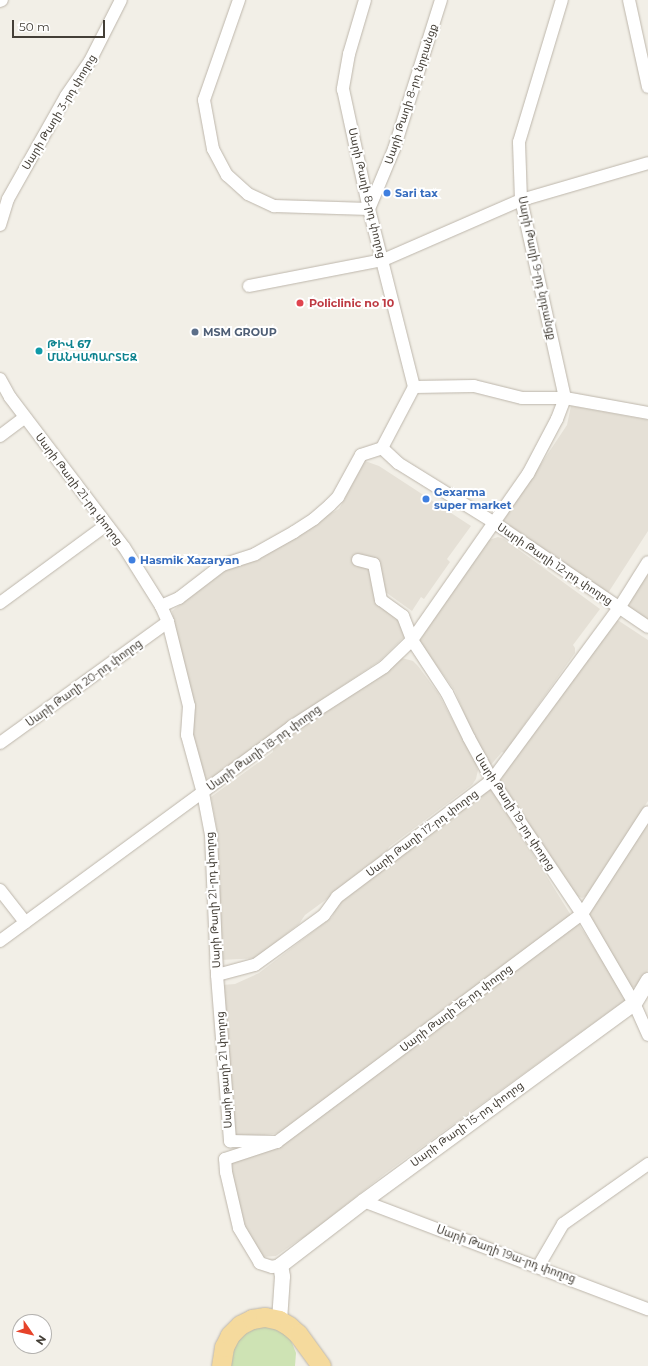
<!DOCTYPE html>
<html>
<head>
<meta charset="utf-8">
<style>
	body { margin:0 }
	#map { position:relative; width:648px; height:1366px; overflow:hidden; background:#f2efe7; font-family:Montserrat,"Noto Sans Armenian",sans-serif }
	div>[style] { position:absolute }
	[style*='--x'] { left:calc(var(--x)*1px); top:calc(var(--y)*1px); width:calc(var(--w)*1px); rotate:calc(var(--a)*1deg) }
	.residential>* { inset:0; background:#e5e0d6 }
	.green>* { inset:0; background:#cee3b4 }
	.roads { filter:drop-shadow(0 0 1px #bdb6ab) drop-shadow(0 0 1px #bdb6ab) }
	.minor>* { height:12px; margin:-6px; padding:0 6px; transform-origin:6px; border-radius:6px; background:#fff }
	.tertiary>* { height:15px; margin:-7.5px; padding:0 7.5px; transform-origin:7.5px; border-radius:7.5px; background:#fff }
	.primary>* { height:19px; margin:-9.5px; padding:0 9.5px; transform-origin:9.5px; border-radius:9.5px; background:#f5da9d }
	.dots>* { width:11px; height:11px; translate:-50% -50%; box-sizing:border-box; border:2px solid #fff; border-radius:50% }
	span { translate:-50% -50%; white-space:nowrap; text-align:center; line-height:1.15; -webkit-text-stroke:4px #fff; paint-order:stroke }
	.street-label { font-size:11px; color:#443f37 }
	.shop-label { font-size:11px; color:#366cbe; font-weight:700 }
	.left { translate:0 -50%; text-align:left }
	.health-label { font-size:11px; color:#be3a42; font-weight:700 }
	.service-label { font-size:11px; color:#4e5e75; font-weight:700 }
	.culture-label { font-size:11px; color:#0d838f; font-weight:700 }
	.north { position:absolute; left:12px; top:1314px; width:40px; height:40px; box-sizing:border-box; background:#fff; border:1px solid #b4b2af; border-radius:50%; rotate:124deg; font-size:11px; font-weight:700; line-height:16px; text-align:center; color:#443f37 }
	.north::after { content:''; display:block; margin:auto; width:14px; height:18px; background:#e6432a; clip-path:polygon(50% 0,100% 100%,50% 72%,0 100%) }
	.scale { position:absolute; left:12px; top:20px; width:93px; height:18px; box-sizing:border-box; border:2px solid #443f37; border-top:0; padding-left:5px; font-size:12px; line-height:14px; white-space:nowrap; color:#443f37; -webkit-text-stroke:3px #fff; paint-order:stroke }
</style>
</head>
<body>
<div id="map">
	<div class="residential">
		<i style="clip-path:polygon(571px 406px,648px 420px,648px 531px,608px 593px,503px 521px,567px 425px)"></i>
		<i style="clip-path:polygon(365px 461px,379px 466px,471px 526px,447px 559px,450px 562px,424px 599px,421px 597px,412px 611px,384px 591px,372px 566px,379px 601px,401px 618px,406px 635px,381px 660px,308px 709px,205px 784px,193px 735px,172px 611px,234px 564px,258px 560px,322px 518px,339px 509px)"></i>
		<i style="clip-path:polygon(498px 537px,504px 539px,600px 609px,573px 645px,575px 648px,575px 653px,517px 735px,517px 738px,505px 753px,502px 752px,489px 767px,479px 751px,455px 691px,419px 641px,486px 541px)"></i>
		<i style="clip-path:polygon(648px 570px,648px 621px,626px 606px)"></i>
		<i style="clip-path:polygon(616px 619px,648px 640px,648px 801px,586px 896px,582px 898px,577px 896px,496px 780px)"></i>
		<i style="clip-path:polygon(402px 658px,413px 661px,418px 666px,438px 693px,475px 762px,478px 770px,476px 779px,472px 785px,389px 847px,383px 858px,305px 915px,299px 924px,261px 954px,260px 958px,219px 960px,214px 852px,218px 835px,211px 797px,273px 752px,273px 749px,370px 678px)"></i>
		<i style="clip-path:polygon(488px 789px,495px 793px,572px 917px,281px 1133px,231px 1139px,222px 985px,235px 984px,259px 973px,332px 917px,338px 903px)"></i>
		<i style="clip-path:polygon(648px 817px,648px 970px,638px 986px,630px 988px,584px 914px)"></i>
		<i style="clip-path:polygon(578px 923px,627px 999px,386px 1173px,333px 1215px,316px 1231px,299px 1240px,276px 1256px,262px 1257px,242px 1227px,228px 1162px,274px 1149px)"></i>
	</div>
	<div class="green">
		<i style="clip-path:polygon(263px 1325px,278px 1328px,290px 1338px,296px 1353px,295px 1366px,231px 1366px,230px 1355px,241px 1334px)"></i>
	</div>
	<div class="roads">
		<div class="minor">
			<i style="--x:239;--y:0;--w:106;--a:109.3"></i>
			<i style="--x:204;--y:100;--w:50;--a:79.6"></i>
			<i style="--x:213;--y:149;--w:30;--a:62"></i>
			<i style="--x:227;--y:175;--w:28;--a:42"></i>
			<i style="--x:248;--y:194;--w:29;--a:25"></i>
			<i style="--x:274;--y:206;--w:95;--a:1.8"></i>
			<i style="--x:369;--y:209;--w:65;--a:-67.4"></i>
			<i style="--x:394;--y:149;--w:156;--a:-72.5"></i>
			<i style="--x:365;--y:0;--w:56;--a:106.5"></i>
			<i style="--x:349;--y:54;--w:36;--a:100"></i>
			<i style="--x:343;--y:89;--w:123;--a:77.8"></i>
			<i style="--x:369;--y:209;--w:184;--a:75.8"></i>
			<i style="--x:629;--y:0;--w:89;--a:77.7"></i>
			<i style="--x:0;--y:1;--w:2;--a:-27"></i>
			<i style="--x:0;--y:225;--w:27;--a:-73"></i>
			<i style="--x:8;--y:199;--w:118;--a:-60.6"></i>
			<i style="--x:66;--y:96;--w:42;--a:-55.6"></i>
			<i style="--x:90;--y:61;--w:68;--a:-63.1"></i>
			<i style="--x:249;--y:286;--w:136;--a:-11"></i>
			<i style="--x:383;--y:260;--w:150;--a:-23.5"></i>
			<i style="--x:521;--y:200;--w:132;--a:-16.2"></i>
			<i style="--x:0;--y:379;--w:21;--a:61"></i>
			<i style="--x:10;--y:397;--w:188;--a:52.8"></i>
			<i style="--x:124;--y:547;--w:70;--a:57.9"></i>
			<i style="--x:161;--y:606;--w:17;--a:66"></i>
			<i style="--x:168;--y:622;--w:87;--a:76"></i>
			<i style="--x:189;--y:706;--w:29;--a:94"></i>
			<i style="--x:187;--y:735;--w:60;--a:74.6"></i>
			<i style="--x:203;--y:793;--w:43;--a:79.2"></i>
			<i style="--x:211;--y:835;--w:140;--a:87.5"></i>
			<i style="--x:217;--y:975;--w:167;--a:85.5"></i>
			<i style="--x:230;--y:1141;--w:47;--a:1.2"></i>
			<i style="--x:414;--y:387;--w:60;--a:-1"></i>
			<i style="--x:474;--y:386;--w:49;--a:14"></i>
			<i style="--x:522;--y:398;--w:43;--a:0"></i>
			<i style="--x:565;--y:398;--w:84;--a:10.2"></i>
			<i style="--x:0;--y:436;--w:31;--a:-37"></i>
			<i style="--x:382;--y:448;--w:22;--a:43"></i>
			<i style="--x:398;--y:463;--w:112;--a:31.8"></i>
			<i style="--x:493;--y:522;--w:187;--a:34.1"></i>
			<i style="--x:358;--y:560;--w:16;--a:14"></i>
			<i style="--x:374;--y:564;--w:37;--a:79"></i>
			<i style="--x:381;--y:600;--w:27;--a:36"></i>
			<i style="--x:403;--y:616;--w:26;--a:69"></i>
			<i style="--x:412;--y:640;--w:64;--a:56.6"></i>
			<i style="--x:447;--y:693;--w:50;--a:63.9"></i>
			<i style="--x:469;--y:738;--w:48;--a:61.3"></i>
			<i style="--x:492;--y:780;--w:161;--a:56.1"></i>
			<i style="--x:582;--y:914;--w:103;--a:59.7"></i>
			<i style="--x:634;--y:1003;--w:35;--a:66"></i>
			<i style="--x:0;--y:603;--w:132;--a:-36.3"></i>
			<i style="--x:161;--y:606;--w:20;--a:-24"></i>
			<i style="--x:179;--y:598;--w:54;--a:-37.5"></i>
			<i style="--x:222;--y:565;--w:35;--a:-18"></i>
			<i style="--x:255;--y:554;--w:45;--a:-29.4"></i>
			<i style="--x:294;--y:532;--w:24;--a:-33"></i>
			<i style="--x:314;--y:519;--w:21;--a:-41"></i>
			<i style="--x:330;--y:505;--w:11;--a:-45"></i>
			<i style="--x:338;--y:497;--w:48;--a:-61.3"></i>
			<i style="--x:361;--y:455;--w:22;--a:-18"></i>
			<i style="--x:382;--y:448;--w:69;--a:-62.3"></i>
			<i style="--x:0;--y:743;--w:207;--a:-35.8"></i>
			<i style="--x:0;--y:890;--w:41;--a:52"></i>
			<i style="--x:0;--y:941;--w:361;--a:-36.3"></i>
			<i style="--x:291;--y:727;--w:111;--a:-32.8"></i>
			<i style="--x:384;--y:667;--w:39;--a:-44"></i>
			<i style="--x:412;--y:640;--w:203;--a:-55.1"></i>
			<i style="--x:528;--y:474;--w:62;--a:-62.2"></i>
			<i style="--x:557;--y:419;--w:22;--a:-69"></i>
			<i style="--x:565;--y:398;--w:203;--a:-102.5"></i>
			<i style="--x:521;--y:200;--w:58;--a:-92"></i>
			<i style="--x:519;--y:142;--w:148;--a:-73.2"></i>
			<i style="--x:217;--y:975;--w:39;--a:-15"></i>
			<i style="--x:255;--y:965;--w:85;--a:-35.9"></i>
			<i style="--x:324;--y:915;--w:22;--a:-54"></i>
			<i style="--x:337;--y:897;--w:194;--a:-37"></i>
			<i style="--x:492;--y:780;--w:214;--a:-53.6"></i>
			<i style="--x:619;--y:608;--w:54;--a:-57.8"></i>
			<i style="--x:363;--y:1201;--w:305;--a:20.8"></i>
			<i style="--x:280;--y:1265;--w:8;--a:166"></i>
			<i style="--x:272;--y:1267;--w:13;--a:-162"></i>
			<i style="--x:260;--y:1263;--w:41;--a:-121"></i>
			<i style="--x:239;--y:1228;--w:57;--a:-103.1"></i>
			<i style="--x:226;--y:1172;--w:13;--a:-94"></i>
			<i style="--x:225;--y:1159;--w:55;--a:-18.1"></i>
			<i style="--x:277;--y:1142;--w:381;--a:-36.8"></i>
			<i style="--x:582;--y:914;--w:121;--a:-57.1"></i>
			<i style="--x:538;--y:1267;--w:50;--a:-59.8"></i>
			<i style="--x:563;--y:1224;--w:104;--a:-35.2"></i>
		</div>
		<div class="tertiary">
			<i style="--x:279;--y:1320;--w:44;--a:-86.1"></i>
			<i style="--x:282;--y:1276;--w:11;--a:-100"></i>
			<i style="--x:280;--y:1265;--w:105;--a:-37.6"></i>
			<i style="--x:363;--y:1201;--w:336;--a:-36.2"></i>
			<i style="--x:634;--y:1003;--w:27;--a:-59"></i>
		</div>
		<div class="primary">
			<i style="--x:221;--y:1366;--w:19;--a:-81"></i>
			<i style="--x:224;--y:1347;--w:13;--a:-63"></i>
			<i style="--x:230;--y:1335;--w:14;--a:-45"></i>
			<i style="--x:240;--y:1325;--w:13;--a:-27"></i>
			<i style="--x:252;--y:1319;--w:13;--a:-9"></i>
			<i style="--x:265;--y:1317;--w:14;--a:12"></i>
			<i style="--x:279;--y:1320;--w:12;--a:31"></i>
			<i style="--x:289;--y:1326;--w:12;--a:42"></i>
			<i style="--x:298;--y:1334;--w:39;--a:54"></i>
		</div>
	</div>
	<div class="dots">
		<i style="left:387px;top:193px;background:#3f7fe0"></i>
		<i style="left:300px;top:303px;background:#e0444e"></i>
		<i style="left:195px;top:332px;background:#5c6f8a"></i>
		<i style="left:39px;top:351px;background:#0f9aa8"></i>
		<i style="left:426px;top:499px;background:#3f7fe0"></i>
		<i style="left:132px;top:560px;background:#3f7fe0"></i>
	</div>
	<div class="street-label">
		<span style="left:411px;top:94px;rotate:-72deg">Սարի Թաղի 8-րդ նրբանցք</span>
		<span style="left:59px;top:112px;rotate:-59deg">Սարի Թաղի 3-րդ փողոց</span>
		<span style="left:367px;top:193px;rotate:77deg">Սարի Թաղի 8-րդ փողոց</span>
		<span style="left:537px;top:268px;rotate:78deg">Սարի Թաղի 9-րդ նրբանցք</span>
		<span style="left:79px;top:489px;rotate:53deg">Սարի Թաղի 21-րդ փողոց</span>
		<span style="left:555px;top:564px;rotate:34deg">Սարի Թաղի 12-րդ փողոց</span>
		<span style="left:84px;top:683px;rotate:-36deg">Սարի Թաղի 20-րդ փողոց</span>
		<span style="left:264px;top:748px;rotate:-36deg">Սարի Թաղի 18-րդ փողոց</span>
		<span style="left:515px;top:812px;rotate:57deg">Սարի Թաղի 19-րդ փողոց</span>
		<span style="left:422px;top:833px;rotate:-37deg">Սարի Թաղի 17-րդ փողոց</span>
		<span style="left:213px;top:900px;rotate:-93deg">Սարի Թաղի 21-րդ փողոց</span>
		<span style="left:456px;top:1008px;rotate:-37deg">Սարի Թաղի 16-րդ փողոց</span>
		<span style="left:224px;top:1070px;rotate:-94deg">Սարի թաղի 21 փողոց</span>
		<span style="left:467px;top:1124px;rotate:-36deg">Սարի Թաղի 15-րդ փողոց</span>
		<span style="left:506px;top:1254px;rotate:20deg">Սարի Թաղի 19ա-րդ փողոց</span>
	</div>
	<div class="shop-label">
		<span class="left" style="left:395px;top:193px">Sari tax</span>
		<span class="left" style="left:434px;top:499px">Gexarma<br>super market</span>
		<span class="left" style="left:140px;top:560px">Hasmik Xazaryan</span>
	</div>
	<div class="health-label">
		<span class="left" style="left:309px;top:303px">Policlinic no 10</span>
	</div>
	<div class="service-label">
		<span class="left" style="left:203px;top:332px">MSM GROUP</span>
	</div>
	<div class="culture-label">
		<span class="left" style="left:47px;top:351px">ԹԻՎ 67<br>ՄԱՆԿԱՊԱՐՏԵԶ</span>
	</div>
	<div class="north">N</div>
	<div class="scale">50 m</div>
</div>
</body>
</html>
